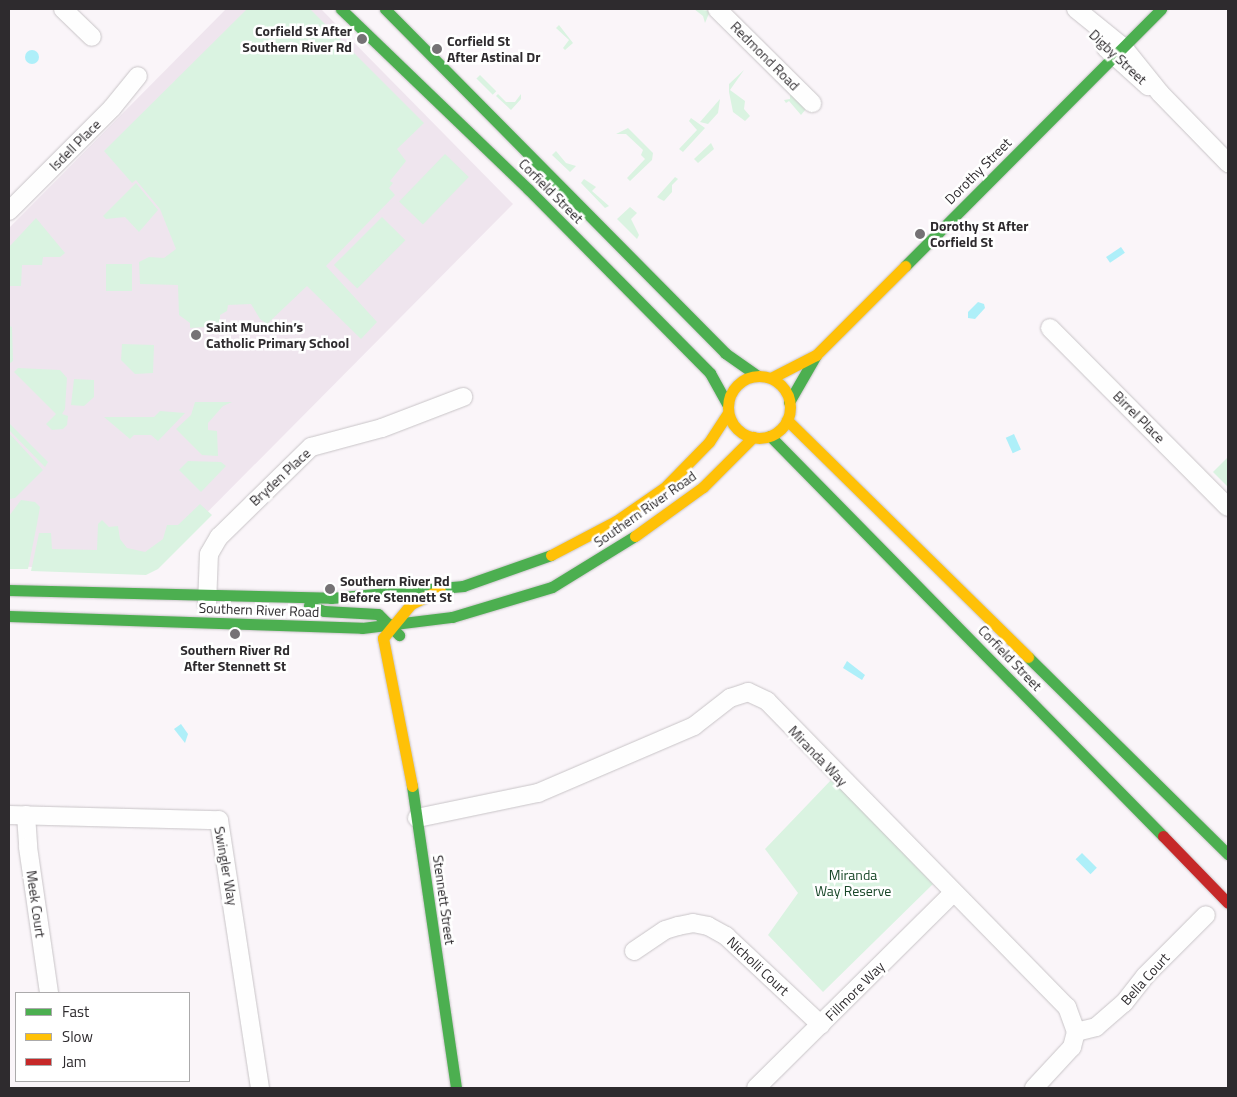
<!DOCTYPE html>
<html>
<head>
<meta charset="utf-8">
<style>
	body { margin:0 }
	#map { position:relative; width:1237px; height:1097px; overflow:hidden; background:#faf5f9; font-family:"Titillium Web",sans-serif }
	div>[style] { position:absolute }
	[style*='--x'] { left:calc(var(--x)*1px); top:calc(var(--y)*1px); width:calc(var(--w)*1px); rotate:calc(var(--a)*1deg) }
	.built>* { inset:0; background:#efe5ee }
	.green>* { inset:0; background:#daf3e1; transform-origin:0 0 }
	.water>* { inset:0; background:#aeeff9; transform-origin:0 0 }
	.round { border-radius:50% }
	.roads { filter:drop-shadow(0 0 1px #c8c4c7) drop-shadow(0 0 1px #c8c4c7) }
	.street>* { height:18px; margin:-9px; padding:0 9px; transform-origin:9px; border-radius:9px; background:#fefefe }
	.fast>* { height:11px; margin:-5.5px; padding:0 5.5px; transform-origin:5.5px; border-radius:5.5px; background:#4caf50 }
	.slow>* { height:11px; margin:-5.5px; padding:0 5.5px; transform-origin:5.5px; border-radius:5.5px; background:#ffc107 }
	.slow>.ring { margin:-5.5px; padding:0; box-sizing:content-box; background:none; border:11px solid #ffc107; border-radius:50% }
	.jam>* { height:11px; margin:-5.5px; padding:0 5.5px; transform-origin:5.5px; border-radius:5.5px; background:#c62828 }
	.dots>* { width:14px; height:14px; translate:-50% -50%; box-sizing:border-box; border:2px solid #fff; border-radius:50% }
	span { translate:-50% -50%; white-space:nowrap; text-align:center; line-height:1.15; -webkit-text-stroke:5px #fff; paint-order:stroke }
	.poi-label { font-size:14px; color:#2e2b2e; font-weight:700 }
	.right { translate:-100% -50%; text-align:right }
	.left { translate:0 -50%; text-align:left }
	.street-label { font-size:14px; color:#2e2b2e }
	.park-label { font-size:14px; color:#1a482a }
	.frame { position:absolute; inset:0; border:10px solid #2e2b2e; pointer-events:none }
	.legend { position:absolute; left:15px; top:992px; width:175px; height:90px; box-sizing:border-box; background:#fff; border:1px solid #abaaab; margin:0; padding:6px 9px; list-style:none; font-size:15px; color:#2e2b2e }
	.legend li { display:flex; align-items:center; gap:10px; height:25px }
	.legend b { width:25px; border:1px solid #abaaab }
</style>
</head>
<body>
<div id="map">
	<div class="built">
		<i style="clip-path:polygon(226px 9px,321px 9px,513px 204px,148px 572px,9px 566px,9px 228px)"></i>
	</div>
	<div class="green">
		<i style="clip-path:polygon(247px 9px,310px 9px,424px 123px,397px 149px,406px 161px,390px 181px,393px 183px,389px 188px,395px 195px,326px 266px,377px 322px,361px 339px,307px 286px,267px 324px,260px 319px,251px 304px,228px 305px,227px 311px,220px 315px,220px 326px,190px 328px,190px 323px,179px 315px,178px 285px,140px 284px,139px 262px,149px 257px,164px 258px,176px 249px,160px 209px,136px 180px,132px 183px,104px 151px)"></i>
		<i style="clip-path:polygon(694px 9px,710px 11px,705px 23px,703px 16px)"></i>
		<i style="clip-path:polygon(559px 25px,573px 43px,565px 50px,563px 48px,569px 40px,556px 28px)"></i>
		<i style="clip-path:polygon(744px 70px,730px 90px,745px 101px,744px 109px,750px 116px,745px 121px,733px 112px,729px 92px,729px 84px)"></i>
		<i style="left:480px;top:75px;width:23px;height:5px;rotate:45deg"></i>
		<i style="clip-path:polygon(498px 94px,506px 102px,515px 102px,521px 94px,521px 99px,511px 110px,496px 96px)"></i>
		<i style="clip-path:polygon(790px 95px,794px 95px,806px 109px,801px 115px,789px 101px,786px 103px,784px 100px,790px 99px)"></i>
		<i style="clip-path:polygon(720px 99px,718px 113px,708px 124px,700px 122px)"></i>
		<i style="clip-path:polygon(691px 118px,705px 128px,683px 152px,679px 149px,697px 130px,689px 121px)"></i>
		<i style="clip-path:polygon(628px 128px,653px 153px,652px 160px,630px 181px,627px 178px,645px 159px,641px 155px,643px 150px,626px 134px,616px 134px)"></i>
		<i style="clip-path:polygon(711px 143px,714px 149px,698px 163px,694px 159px)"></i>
		<i style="clip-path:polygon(556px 151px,566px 163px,576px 166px,570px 172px,552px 155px)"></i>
		<i style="left:445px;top:154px;width:33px;height:66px;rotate:44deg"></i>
		<i style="clip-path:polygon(675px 177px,678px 179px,672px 185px,672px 192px,664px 201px,660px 199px,657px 197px)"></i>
		<i style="clip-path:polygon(584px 179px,596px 187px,592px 191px,609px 206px,605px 208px,581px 183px)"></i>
		<i style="clip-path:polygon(136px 183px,158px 210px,139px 232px,125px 217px,106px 219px,103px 216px)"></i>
		<i style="clip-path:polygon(630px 207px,637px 213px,631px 219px,639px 235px,637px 239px,617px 219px)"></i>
		<i style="left:382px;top:217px;width:33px;height:68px;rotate:45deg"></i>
		<i style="clip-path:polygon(36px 218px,65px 253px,60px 257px,43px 257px,42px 265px,22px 265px,21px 286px,9px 286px,9px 247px)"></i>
		<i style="left:106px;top:264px;width:26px;height:27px"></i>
		<i style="clip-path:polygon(9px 317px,9px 326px,12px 327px,13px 361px,9px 364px)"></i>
		<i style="clip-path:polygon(122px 344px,154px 345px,153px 373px,135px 374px,121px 360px)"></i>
		<i style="clip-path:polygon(18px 368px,60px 370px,67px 378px,65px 409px,62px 414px,68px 416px,67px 425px,63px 429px,52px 430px,46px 424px,56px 414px,14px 372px)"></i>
		<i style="clip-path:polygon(74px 379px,94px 380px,94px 397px,84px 406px,71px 405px)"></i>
		<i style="clip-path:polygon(195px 402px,232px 402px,223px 406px,208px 423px,208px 430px,217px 431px,218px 456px,202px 455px,176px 429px,191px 415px)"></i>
		<i style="clip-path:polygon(160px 411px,185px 413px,158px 441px,151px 435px,134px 435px,130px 439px,104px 417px,154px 417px)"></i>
		<i style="clip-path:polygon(9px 423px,48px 462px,45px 467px,9px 430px)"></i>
		<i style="clip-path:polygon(9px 433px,43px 470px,15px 498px,9px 499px)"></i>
		<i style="clip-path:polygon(1228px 457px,1228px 487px,1213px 472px)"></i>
		<i style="clip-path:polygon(188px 461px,221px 462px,226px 466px,201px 492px,179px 470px)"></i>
		<i style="clip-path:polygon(21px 500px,35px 502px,40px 507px,37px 524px,28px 569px,9px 569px,9px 516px)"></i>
		<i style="clip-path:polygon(200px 504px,212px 515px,158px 569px,146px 575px,31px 571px,39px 533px,51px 533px,52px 549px,97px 550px,98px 524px,102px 520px,109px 527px,118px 526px,120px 539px,127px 548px,145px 552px,163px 539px,167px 525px,178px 525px)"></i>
		<i style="clip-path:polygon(832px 779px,933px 884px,823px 992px,768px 935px,798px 893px,765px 849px)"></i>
	</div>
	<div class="water">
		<i class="round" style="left:25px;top:50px;width:14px;height:14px"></i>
		<i style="left:1121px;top:247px;width:7px;height:18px;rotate:56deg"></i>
		<i style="clip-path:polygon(978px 302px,984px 304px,985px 308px,975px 319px,968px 318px,968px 312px)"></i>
		<i style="left:1014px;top:434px;width:17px;height:9px;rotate:66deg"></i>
		<i style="clip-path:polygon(847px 661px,865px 675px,862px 680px,843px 668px)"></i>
		<i style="clip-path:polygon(181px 724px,188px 734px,185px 743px,174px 729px)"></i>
		<i style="left:1082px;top:853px;width:21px;height:9px;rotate:45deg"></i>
	</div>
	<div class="roads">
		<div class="street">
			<i style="--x:63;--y:9;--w:40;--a:44"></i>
			<i style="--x:717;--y:9;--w:134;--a:44.7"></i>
			<i style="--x:1076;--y:9;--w:60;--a:39"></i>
			<i style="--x:1123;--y:47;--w:59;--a:51.2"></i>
			<i style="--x:1160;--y:93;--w:98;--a:45.8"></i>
			<i style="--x:1106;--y:48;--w:57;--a:42.1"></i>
			<i style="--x:9;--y:211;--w:146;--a:-45"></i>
			<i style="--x:112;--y:108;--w:41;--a:-50.9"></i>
			<i style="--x:1050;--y:328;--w:252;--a:45.2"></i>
			<i style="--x:207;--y:605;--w:51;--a:-87.8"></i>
			<i style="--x:209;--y:554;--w:20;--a:-60"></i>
			<i style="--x:219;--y:537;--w:129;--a:-44.4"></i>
			<i style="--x:311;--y:447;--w:73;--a:-15"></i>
			<i style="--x:382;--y:428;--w:87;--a:-20.9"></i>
			<i style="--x:9;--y:815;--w:210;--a:1.4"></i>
			<i style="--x:219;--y:820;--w:271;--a:81.3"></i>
			<i style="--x:26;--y:815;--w:32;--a:86"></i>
			<i style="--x:28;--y:847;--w:148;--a:81.8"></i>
			<i style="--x:417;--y:818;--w:124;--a:-11.7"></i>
			<i style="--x:538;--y:793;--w:170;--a:-23.2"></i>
			<i style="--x:694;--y:726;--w:46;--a:-37.9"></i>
			<i style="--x:730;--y:698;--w:19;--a:-18"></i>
			<i style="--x:748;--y:692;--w:21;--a:25"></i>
			<i style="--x:767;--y:701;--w:429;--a:45.6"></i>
			<i style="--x:1067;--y:1007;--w:27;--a:70"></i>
			<i style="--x:1076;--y:1032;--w:16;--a:105"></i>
			<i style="--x:1072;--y:1047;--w:56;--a:132.8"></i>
			<i style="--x:634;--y:951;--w:37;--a:-34"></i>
			<i style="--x:665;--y:930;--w:14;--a:-17"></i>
			<i style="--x:678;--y:926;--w:15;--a:-11"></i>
			<i style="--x:693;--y:923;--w:15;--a:11"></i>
			<i style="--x:708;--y:926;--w:21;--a:29"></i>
			<i style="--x:726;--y:936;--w:130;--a:43.1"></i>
			<i style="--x:1076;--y:1032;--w:21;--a:-14"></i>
			<i style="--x:1096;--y:1027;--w:37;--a:-41"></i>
			<i style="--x:1124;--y:1003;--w:34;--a:-52"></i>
			<i style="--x:1145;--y:976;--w:86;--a:-45"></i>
			<i style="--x:756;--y:1088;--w:277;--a:-44.7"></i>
		</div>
		<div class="fast">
			<i style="--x:341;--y:9;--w:260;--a:43.9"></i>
			<i style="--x:528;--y:189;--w:259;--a:45.3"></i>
			<i style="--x:710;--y:373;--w:37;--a:61"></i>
			<i style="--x:385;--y:9;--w:484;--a:45.3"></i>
			<i style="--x:725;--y:353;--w:40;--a:34.9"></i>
			<i style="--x:905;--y:266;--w:363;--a:-45.1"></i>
			<i style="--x:789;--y:402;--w:54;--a:-60.1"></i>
			<i style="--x:770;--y:436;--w:561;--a:45.51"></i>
			<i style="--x:9;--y:590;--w:322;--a:1.4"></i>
			<i style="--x:331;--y:598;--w:133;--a:-5.2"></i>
			<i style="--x:463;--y:586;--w:93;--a:-19.4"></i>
			<i style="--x:309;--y:605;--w:16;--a:22"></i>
			<i style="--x:324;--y:611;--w:54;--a:3.2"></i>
			<i style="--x:378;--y:614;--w:30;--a:45"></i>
			<i style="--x:9;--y:616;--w:353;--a:1.9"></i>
			<i style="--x:362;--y:628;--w:91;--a:-7"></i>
			<i style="--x:452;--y:617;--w:104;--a:-16.7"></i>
			<i style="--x:552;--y:587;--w:97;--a:-31.6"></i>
			<i style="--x:1028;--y:657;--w:281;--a:44.6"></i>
			<i style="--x:412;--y:786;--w:305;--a:81.7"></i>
		</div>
		<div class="slow">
			<i class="ring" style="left:728px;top:376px;width:51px;height:51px"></i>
			<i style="--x:771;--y:378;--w:51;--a:-27.1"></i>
			<i style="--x:816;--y:355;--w:126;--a:-45"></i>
			<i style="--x:787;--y:420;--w:338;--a:44.5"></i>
			<i style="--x:635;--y:536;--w:84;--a:-35.8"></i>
			<i style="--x:703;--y:487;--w:71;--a:-45"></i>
			<i style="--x:551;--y:555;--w:73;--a:-27.6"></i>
			<i style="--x:616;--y:521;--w:58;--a:-34.5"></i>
			<i style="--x:664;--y:488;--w:64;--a:-45.6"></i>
			<i style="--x:709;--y:442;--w:35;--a:-57"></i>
			<i style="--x:412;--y:786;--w:151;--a:-101.1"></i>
			<i style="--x:383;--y:638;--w:44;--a:-50.5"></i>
			<i style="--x:411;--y:604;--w:32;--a:-26"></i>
		</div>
		<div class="jam">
			<i style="--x:1163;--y:836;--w:93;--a:45.9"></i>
		</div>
	</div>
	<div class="dots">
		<i style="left:362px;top:39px;background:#757275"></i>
		<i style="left:437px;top:49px;background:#757275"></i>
		<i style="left:920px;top:234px;background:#757275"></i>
		<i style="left:196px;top:335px;background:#757275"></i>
		<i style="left:330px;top:589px;background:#757275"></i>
		<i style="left:235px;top:634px;background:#757275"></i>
	</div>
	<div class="poi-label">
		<span class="right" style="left:352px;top:39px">Corfield St After<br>Southern River Rd</span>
		<span class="left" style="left:447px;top:49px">Corfield St<br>After Astinal Dr</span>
		<span class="left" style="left:930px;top:234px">Dorothy St After<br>Corfield St</span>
		<span class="left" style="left:206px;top:335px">Saint Munchin’s<br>Catholic Primary School</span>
		<span class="left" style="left:340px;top:589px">Southern River Rd<br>Before Stennett St</span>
		<span style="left:235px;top:658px">Southern River Rd<br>After Stennett St</span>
	</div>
	<div class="street-label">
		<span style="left:765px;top:56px;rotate:45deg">Redmond Road</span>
		<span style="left:1118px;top:57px;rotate:43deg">Digby Street</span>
		<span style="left:75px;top:145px;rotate:-45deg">Isdell Place</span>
		<span style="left:978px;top:171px;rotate:-45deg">Dorothy Street</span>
		<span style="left:551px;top:191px;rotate:45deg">Corfield Street</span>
		<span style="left:1139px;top:417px;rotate:45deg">Birrel Place</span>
		<span style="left:280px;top:477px;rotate:-43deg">Bryden Place</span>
		<span style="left:645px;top:509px;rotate:-35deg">Southern River Road</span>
		<span style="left:259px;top:610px;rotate:2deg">Southern River Road</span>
		<span style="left:1010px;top:658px;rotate:46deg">Corfield Street</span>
		<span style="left:818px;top:756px;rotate:46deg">Miranda Way</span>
		<span style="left:226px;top:866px;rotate:80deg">Swingler Way</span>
		<span style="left:444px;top:900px;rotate:82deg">Stennett Street</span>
		<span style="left:36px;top:904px;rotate:82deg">Meek Court</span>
		<span style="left:758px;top:966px;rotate:43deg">Nicholli Court</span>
		<span style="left:1145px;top:979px;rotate:-48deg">Bella Court</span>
		<span style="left:855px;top:991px;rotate:-45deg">Fillmore Way</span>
	</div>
	<div class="park-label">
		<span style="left:853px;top:883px">Miranda<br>Way Reserve</span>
	</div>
	<div class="frame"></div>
	<ul class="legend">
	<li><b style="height:6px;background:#4caf50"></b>Fast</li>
	<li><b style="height:6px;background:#ffc107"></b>Slow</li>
	<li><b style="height:6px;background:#c62828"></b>Jam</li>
	</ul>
</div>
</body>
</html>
